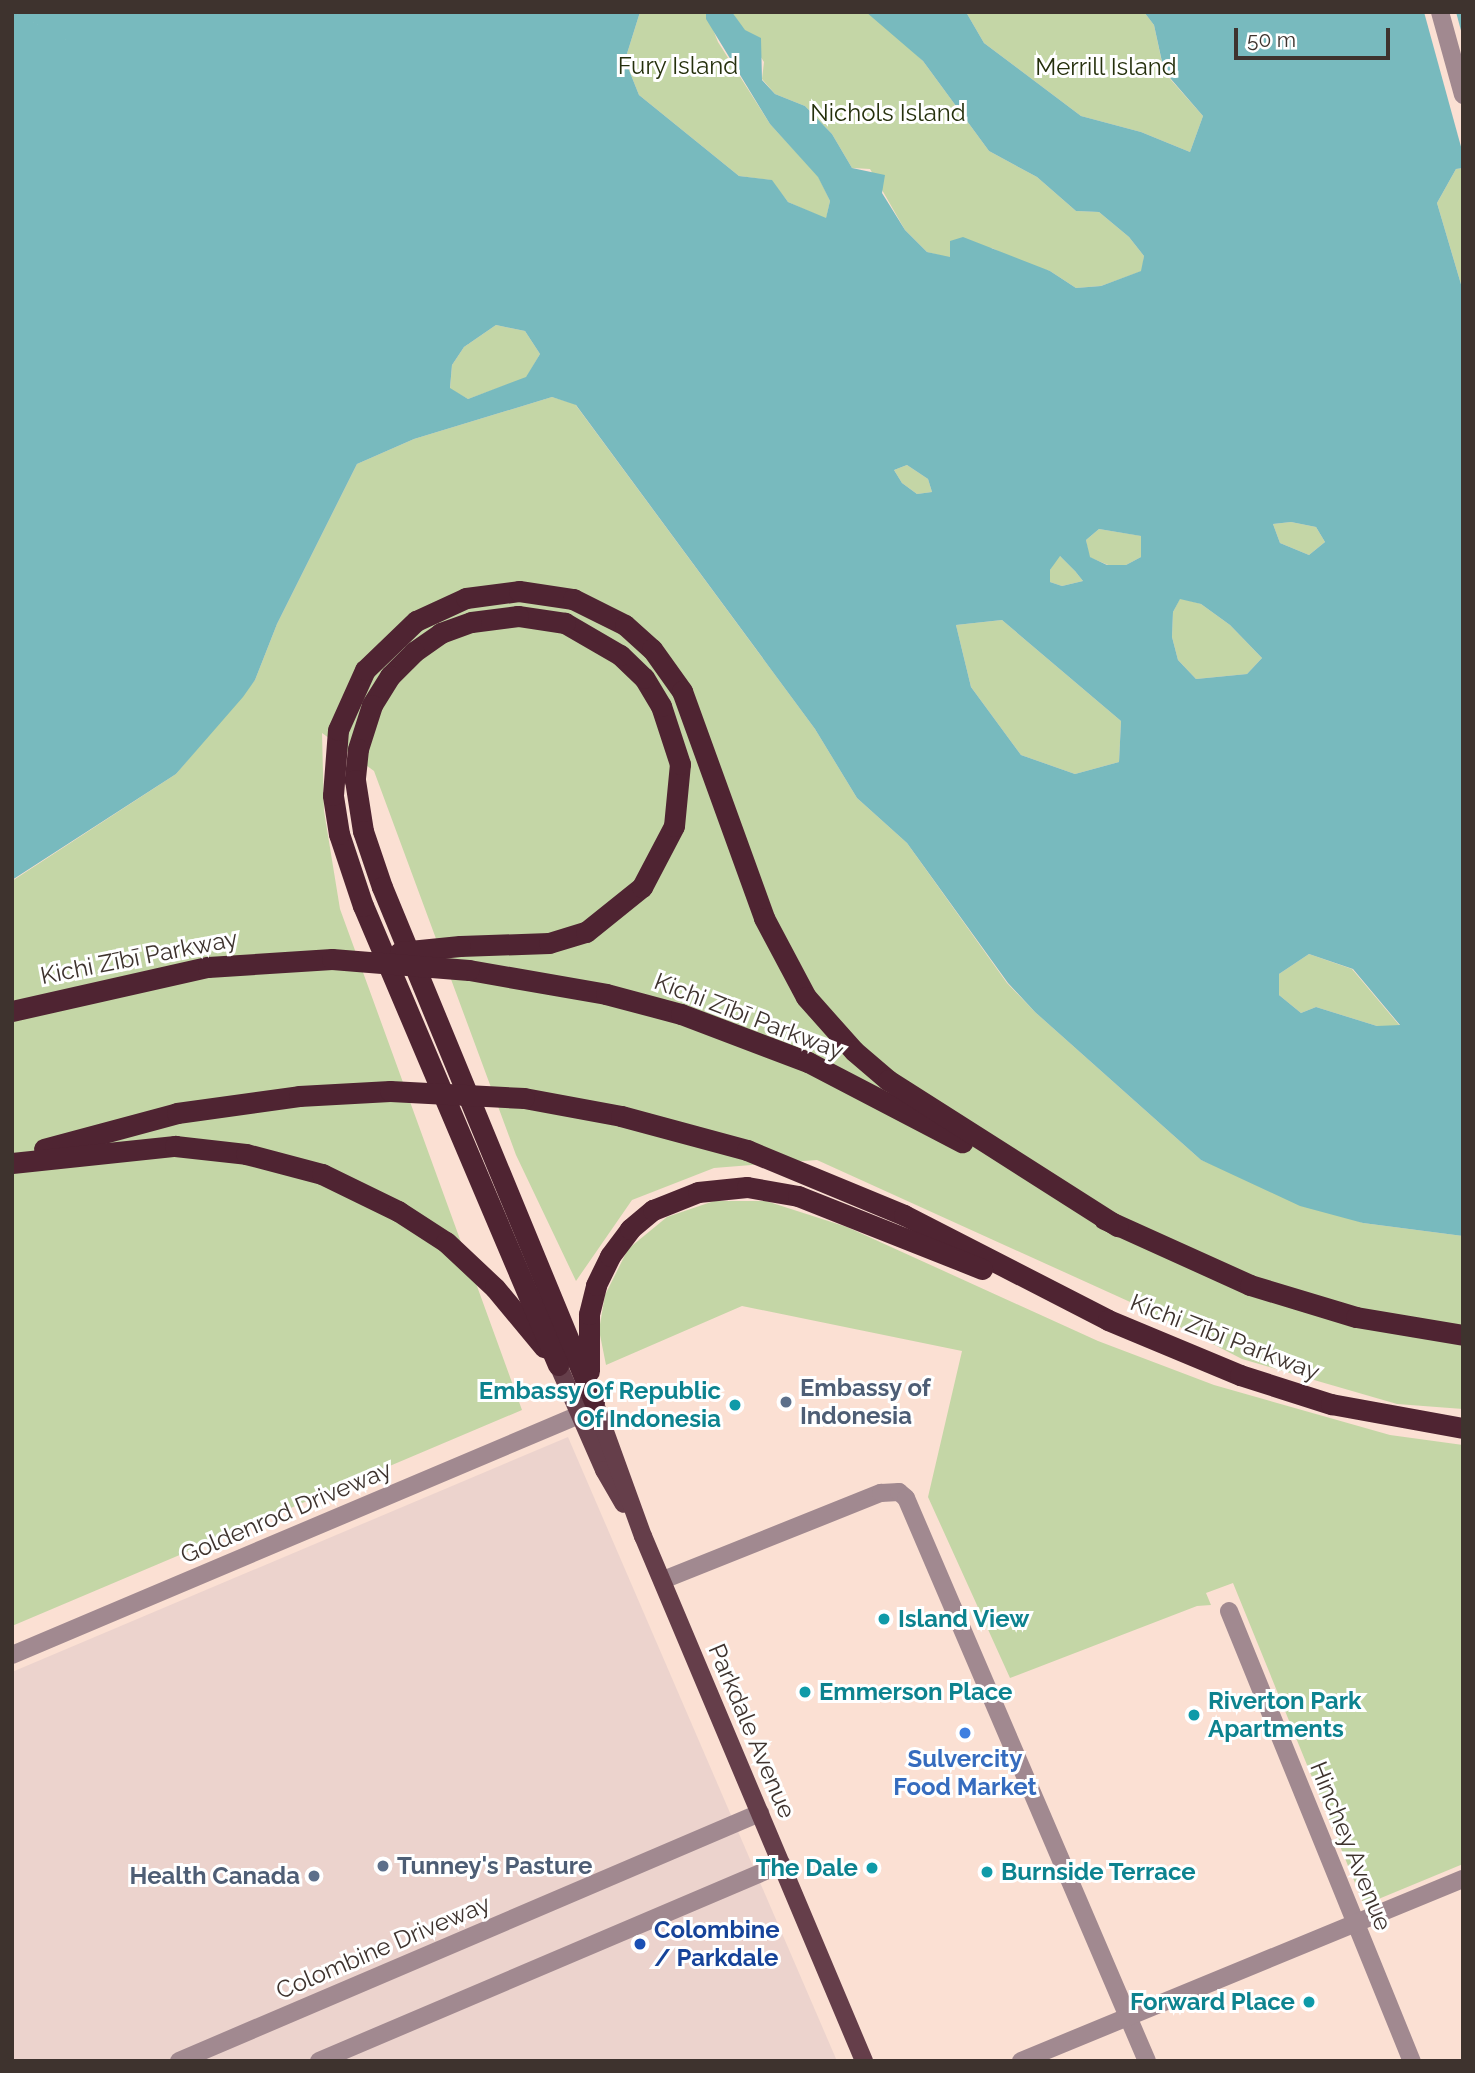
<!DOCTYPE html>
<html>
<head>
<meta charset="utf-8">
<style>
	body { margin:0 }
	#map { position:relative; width:1475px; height:2073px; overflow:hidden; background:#fbe0d3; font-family:Raleway,sans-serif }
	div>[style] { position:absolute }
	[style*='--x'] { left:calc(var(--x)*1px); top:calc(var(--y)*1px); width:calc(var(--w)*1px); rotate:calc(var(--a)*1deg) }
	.commercial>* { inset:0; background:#ecd3cd }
	.green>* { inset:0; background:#c4d6a6 }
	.water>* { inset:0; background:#78babe }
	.pier>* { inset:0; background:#fbe0d3 }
	.minor>* { height:18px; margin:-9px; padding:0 9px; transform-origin:9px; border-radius:9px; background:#a18990 }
	.major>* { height:18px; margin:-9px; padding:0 9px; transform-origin:9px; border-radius:9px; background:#653e4a }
	.highway>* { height:21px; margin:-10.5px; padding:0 10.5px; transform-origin:10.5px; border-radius:10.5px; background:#4f2432 }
	.highway-bridge>* { height:21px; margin:-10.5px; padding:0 10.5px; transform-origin:10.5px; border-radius:10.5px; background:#4f2432 }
	.dots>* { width:19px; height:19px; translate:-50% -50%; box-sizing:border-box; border:4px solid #fff; border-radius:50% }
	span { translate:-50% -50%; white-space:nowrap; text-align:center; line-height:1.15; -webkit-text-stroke:6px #fff; paint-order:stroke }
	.park-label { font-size:24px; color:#25300c }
	.street-label { font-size:24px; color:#3e332e }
	.service-label { font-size:24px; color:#4e5e75; font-weight:700 }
	.left { translate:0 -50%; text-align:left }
	.right { translate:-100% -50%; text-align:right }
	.culture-label { font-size:24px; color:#0d838f; font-weight:700 }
	.shop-label { font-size:24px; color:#366cbe; font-weight:700 }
	.transit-label { font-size:24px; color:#164399; font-weight:700 }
	.frame { position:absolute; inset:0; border:14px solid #3e332e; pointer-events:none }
	.scale { position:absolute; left:1234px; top:28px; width:156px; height:32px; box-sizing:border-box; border:4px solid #3e332e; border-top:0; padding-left:9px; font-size:21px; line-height:24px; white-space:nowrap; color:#3e332e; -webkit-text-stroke:5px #fff; paint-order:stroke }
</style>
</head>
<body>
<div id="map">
	<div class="commercial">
		<i style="clip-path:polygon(568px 1437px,837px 2061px,12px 2061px,12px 1672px)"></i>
	</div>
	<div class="green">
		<i style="clip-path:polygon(640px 12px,706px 12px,718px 42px,770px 124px,818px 176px,830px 201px,826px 219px,788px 202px,771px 180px,739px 176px,639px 95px,625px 60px)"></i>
		<i style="clip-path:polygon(732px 12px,866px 12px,881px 21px,923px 61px,989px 151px,1037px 177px,1076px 211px,1099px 212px,1129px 237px,1144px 256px,1142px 271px,1101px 286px,1076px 288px,1050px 271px,1023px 264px,992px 248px,950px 258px,927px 252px,905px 230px,870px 169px,852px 168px,832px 134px,805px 106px,775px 94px,762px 79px,764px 62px)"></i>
		<i style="clip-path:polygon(966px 12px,1144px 12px,1154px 25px,1164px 72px,1203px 116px,1190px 152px,1141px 132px,1081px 116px,984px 43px)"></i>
		<i style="clip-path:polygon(1463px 168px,1463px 291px,1437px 203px,1456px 169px)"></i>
		<i style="clip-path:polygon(496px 325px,525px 331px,540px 354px,526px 378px,468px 399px,450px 389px,452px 365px,464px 347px)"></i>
		<i style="clip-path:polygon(552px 397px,575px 404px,815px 729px,857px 798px,907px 843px,1007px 983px,1035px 1012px,1201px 1160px,1363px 1223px,1463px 1236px,1463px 1409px,1397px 1404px,1242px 1359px,1139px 1306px,817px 1160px,714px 1168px,632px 1200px,576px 1281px,516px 1155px,374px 771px,322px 733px,324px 811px,340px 909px,522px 1410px,12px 1626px,12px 881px,176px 774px,255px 680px,277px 624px,357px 464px,414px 439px)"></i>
		<i style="clip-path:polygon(907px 465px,928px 479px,932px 492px,917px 494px,902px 483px,894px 470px)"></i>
		<i style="clip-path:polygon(1291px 522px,1316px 527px,1325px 542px,1309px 555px,1280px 543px,1273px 524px)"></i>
		<i style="clip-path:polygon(1099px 529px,1142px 536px,1141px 557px,1126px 565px,1108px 565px,1089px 557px,1086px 540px)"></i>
		<i style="clip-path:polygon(1059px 555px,1075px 571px,1083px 581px,1062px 586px,1050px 582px,1050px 570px)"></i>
		<i style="clip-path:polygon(1180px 598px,1201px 604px,1230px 625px,1262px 658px,1247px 674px,1196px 679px,1178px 660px,1172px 637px,1173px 612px)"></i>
		<i style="clip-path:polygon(1002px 620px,1121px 721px,1119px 762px,1075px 774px,1021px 755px,971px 687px,956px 625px)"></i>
		<i style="clip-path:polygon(1309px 954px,1352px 969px,1400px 1026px,1377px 1026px,1316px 1007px,1301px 1013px,1279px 995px,1279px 974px)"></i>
		<i style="clip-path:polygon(714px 1201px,766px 1201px,847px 1227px,1098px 1341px,1214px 1385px,1390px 1435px,1463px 1445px,1463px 1864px,1364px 1905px,1233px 1583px,1206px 1593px,1211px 1605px,1197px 1606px,1010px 1678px,928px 1497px,962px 1351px,742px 1306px,606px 1365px,599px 1330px,605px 1295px,628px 1249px,667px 1217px)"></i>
	</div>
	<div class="water">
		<i style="clip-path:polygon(evenodd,12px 12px,640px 12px,625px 60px,639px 95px,739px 176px,772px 180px,788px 202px,826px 218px,830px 201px,818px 177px,770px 124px,706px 19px,706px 12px,732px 12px,745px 30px,761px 38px,762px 80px,775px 94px,805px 106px,832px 134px,852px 168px,885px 175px,882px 193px,905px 230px,927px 252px,950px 257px,950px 241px,963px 237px,1050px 271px,1076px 288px,1101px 286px,1141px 271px,1144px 256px,1129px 237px,1099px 212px,1076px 211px,1037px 177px,989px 151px,923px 61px,866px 12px,966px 12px,984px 43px,1081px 116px,1141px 132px,1190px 152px,1203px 116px,1164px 71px,1154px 25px,1144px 12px,1463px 12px,1463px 168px,1456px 169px,1437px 203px,1463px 291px,1463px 1236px,1363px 1223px,1300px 1206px,1201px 1160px,1035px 1012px,1008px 983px,907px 843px,857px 798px,815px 729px,576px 405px,552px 397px,414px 439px,357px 464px,277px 624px,255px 680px,243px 697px,176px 774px,12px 880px,12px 12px,496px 325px,525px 331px,540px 354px,526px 377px,468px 399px,450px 388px,452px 365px,464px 347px,496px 325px,12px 12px,907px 465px,928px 479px,932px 492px,917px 494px,902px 483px,894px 470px,907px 465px,12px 12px,1291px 522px,1316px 527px,1325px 542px,1309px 555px,1280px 543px,1273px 524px,1291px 522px,12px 12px,1099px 529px,1141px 536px,1141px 557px,1126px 565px,1107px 565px,1090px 557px,1086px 540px,1099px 529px,12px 12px,1060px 556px,1075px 571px,1083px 581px,1062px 586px,1050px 582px,1050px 570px,1060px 556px,12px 12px,1180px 599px,1201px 604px,1230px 625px,1262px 658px,1247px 674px,1196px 679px,1178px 660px,1172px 637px,1173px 612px,1180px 599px,12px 12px,1002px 620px,1121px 721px,1119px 762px,1075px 774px,1021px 755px,971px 687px,956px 625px,1002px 620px,12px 12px,1309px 954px,1353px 969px,1400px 1025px,1377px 1026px,1316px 1007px,1301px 1013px,1279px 995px,1279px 974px,1309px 954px)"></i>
	</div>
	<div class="pier">
		<i style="clip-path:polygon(1424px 12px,1456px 12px,1463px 38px,1463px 154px)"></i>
	</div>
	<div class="minor">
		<i style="--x:1440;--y:12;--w:86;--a:74.5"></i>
		<i style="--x:663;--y:1580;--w:235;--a:-21.8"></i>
		<i style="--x:881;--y:1493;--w:18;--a:-3"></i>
		<i style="--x:899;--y:1492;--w:9;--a:41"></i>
		<i style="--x:906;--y:1498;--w:612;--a:66.83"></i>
		<i style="--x:1229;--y:1611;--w:486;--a:67.9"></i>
		<i style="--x:12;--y:1655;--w:616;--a:-22.94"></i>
		<i style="--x:179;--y:2061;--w:632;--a:-23.12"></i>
		<i style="--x:319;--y:2061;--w:503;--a:-23.05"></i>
		<i style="--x:1021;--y:2061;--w:478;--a:-22.4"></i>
	</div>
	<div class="major">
		<i style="--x:558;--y:1365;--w:115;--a:66.3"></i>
		<i style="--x:604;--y:1470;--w:39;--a:60"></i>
		<i style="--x:594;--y:1401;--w:144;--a:70.1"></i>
		<i style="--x:643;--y:1536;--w:570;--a:67.17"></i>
	</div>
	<div class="highway">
		<i style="--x:460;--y:946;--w:89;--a:-1.9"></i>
		<i style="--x:549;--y:943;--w:39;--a:-17"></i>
		<i style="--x:586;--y:932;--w:72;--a:-38.8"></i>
		<i style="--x:642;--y:887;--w:69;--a:-62.3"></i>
		<i style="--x:674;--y:826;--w:62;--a:-84.5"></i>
		<i style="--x:680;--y:764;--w:61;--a:-108.1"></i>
		<i style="--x:661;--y:706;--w:33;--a:-121"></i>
		<i style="--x:644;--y:678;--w:33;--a:-136"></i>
		<i style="--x:620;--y:655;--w:64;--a:-149.8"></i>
		<i style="--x:565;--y:623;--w:48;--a:-171.5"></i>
		<i style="--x:518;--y:616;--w:47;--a:172.7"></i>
		<i style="--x:471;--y:622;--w:32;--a:160"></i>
		<i style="--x:441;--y:633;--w:33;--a:145"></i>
		<i style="--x:414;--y:652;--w:34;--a:135"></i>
		<i style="--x:390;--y:676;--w:34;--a:122"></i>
		<i style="--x:372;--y:705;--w:46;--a:107.7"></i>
		<i style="--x:358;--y:749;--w:31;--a:96"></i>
		<i style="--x:355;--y:780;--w:52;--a:81.1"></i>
		<i style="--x:363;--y:831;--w:59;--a:71.3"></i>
		<i style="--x:382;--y:887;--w:556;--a:67.59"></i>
		<i style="--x:469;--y:970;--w:139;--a:9.9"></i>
		<i style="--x:606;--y:994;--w:78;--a:14.9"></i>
		<i style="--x:681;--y:1014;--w:136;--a:20.7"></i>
		<i style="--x:808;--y:1062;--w:174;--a:27.5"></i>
		<i style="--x:12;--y:1011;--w:201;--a:-12.7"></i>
		<i style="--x:208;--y:967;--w:124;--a:-3.7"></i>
		<i style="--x:524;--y:1098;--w:99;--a:10.5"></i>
		<i style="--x:621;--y:1116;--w:131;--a:15.1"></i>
		<i style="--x:747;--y:1150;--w:170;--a:22.5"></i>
		<i style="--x:904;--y:1215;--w:229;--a:27.2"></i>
		<i style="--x:1108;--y:1320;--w:143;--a:22.6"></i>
		<i style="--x:1240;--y:1375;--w:96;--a:17.7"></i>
		<i style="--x:1331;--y:1404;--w:134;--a:10.3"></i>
		<i style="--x:44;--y:1149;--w:138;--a:-15.1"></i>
		<i style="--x:177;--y:1113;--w:123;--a:-7.9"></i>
		<i style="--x:299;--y:1096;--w:91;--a:-3.1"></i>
		<i style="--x:12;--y:1163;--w:164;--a:-6"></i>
		<i style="--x:175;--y:1146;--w:71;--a:6.4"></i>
		<i style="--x:246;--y:1154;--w:79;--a:14.7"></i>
		<i style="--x:322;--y:1174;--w:85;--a:26"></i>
		<i style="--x:398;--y:1211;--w:57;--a:32.9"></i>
		<i style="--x:446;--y:1242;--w:67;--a:43.2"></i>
		<i style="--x:495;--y:1288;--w:77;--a:50.3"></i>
		<i style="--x:1104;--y:1219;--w:160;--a:24.3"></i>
		<i style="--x:1250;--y:1285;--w:111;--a:16.8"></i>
		<i style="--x:1356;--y:1317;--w:109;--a:9.5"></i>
		<i style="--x:558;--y:1365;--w:499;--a:-113"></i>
		<i style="--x:363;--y:906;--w:76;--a:-108.4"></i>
		<i style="--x:339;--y:834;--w:39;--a:-99"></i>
		<i style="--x:333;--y:795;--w:65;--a:-85.6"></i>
		<i style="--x:338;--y:730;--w:66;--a:-65.8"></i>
		<i style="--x:365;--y:670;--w:71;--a:-43.9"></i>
		<i style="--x:416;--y:621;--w:55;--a:-24.7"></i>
		<i style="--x:466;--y:598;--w:53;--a:-7.5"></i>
		<i style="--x:519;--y:591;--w:55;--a:8.4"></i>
		<i style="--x:573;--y:599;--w:58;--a:26.6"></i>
		<i style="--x:625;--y:625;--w:36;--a:42"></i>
		<i style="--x:652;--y:649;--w:52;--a:54.5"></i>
		<i style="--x:682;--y:691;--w:241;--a:70.1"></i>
		<i style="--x:764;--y:918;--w:89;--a:62"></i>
		<i style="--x:806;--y:997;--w:72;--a:48.4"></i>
		<i style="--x:854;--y:1051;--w:45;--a:40.5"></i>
		<i style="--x:888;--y:1080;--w:272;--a:32.5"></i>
		<i style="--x:589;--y:1371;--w:57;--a:-90"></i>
		<i style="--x:589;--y:1314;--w:30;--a:-76"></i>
		<i style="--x:596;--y:1285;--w:32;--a:-64"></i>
		<i style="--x:610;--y:1256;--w:34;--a:-53"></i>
		<i style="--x:630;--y:1229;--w:30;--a:-40"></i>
		<i style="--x:653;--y:1210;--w:48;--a:-21.8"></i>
		<i style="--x:698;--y:1192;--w:49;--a:-5.8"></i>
		<i style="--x:747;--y:1187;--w:52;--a:10"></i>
		<i style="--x:798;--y:1196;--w:198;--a:21.6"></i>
	</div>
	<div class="highway-bridge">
		<i style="--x:400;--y:952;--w:60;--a:-5.7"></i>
		<i style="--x:332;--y:959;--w:137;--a:4.6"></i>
		<i style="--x:390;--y:1091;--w:134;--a:3"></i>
	</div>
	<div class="dots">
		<i style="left:786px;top:1402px;background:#5c6f8a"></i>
		<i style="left:735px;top:1405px;background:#0f9aa8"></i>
		<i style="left:884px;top:1619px;background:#0f9aa8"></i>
		<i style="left:805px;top:1692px;background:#0f9aa8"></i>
		<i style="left:1194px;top:1715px;background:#0f9aa8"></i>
		<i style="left:965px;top:1733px;background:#3f7fe0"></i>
		<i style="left:383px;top:1866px;background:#5c6f8a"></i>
		<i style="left:872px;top:1868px;background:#0f9aa8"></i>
		<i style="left:987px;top:1872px;background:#0f9aa8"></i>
		<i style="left:314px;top:1876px;background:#5c6f8a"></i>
		<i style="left:640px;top:1944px;background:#1a4fb4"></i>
		<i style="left:1309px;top:2002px;background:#0f9aa8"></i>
	</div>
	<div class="park-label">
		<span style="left:678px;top:66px">Fury Island</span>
		<span style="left:1106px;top:67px">Merrill Island</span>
		<span style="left:888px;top:113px">Nichols Island</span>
	</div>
	<div class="street-label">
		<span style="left:139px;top:957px;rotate:-11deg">Kichi Zībī Parkway</span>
		<span style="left:749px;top:1016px;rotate:21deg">Kichi Zībī Parkway</span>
		<span style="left:1225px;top:1337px;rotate:21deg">Kichi Zībī Parkway</span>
		<span style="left:286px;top:1512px;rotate:-23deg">Goldenrod Driveway</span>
		<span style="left:752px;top:1731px;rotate:67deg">Parkdale Avenue</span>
		<span style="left:1351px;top:1846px;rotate:68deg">Hinchey Avenue</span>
		<span style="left:383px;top:1947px;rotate:-23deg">Colombine Driveway</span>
	</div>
	<div class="service-label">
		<span class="left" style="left:800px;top:1402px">Embassy of<br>Indonesia</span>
		<span class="left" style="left:397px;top:1866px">Tunney's Pasture</span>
		<span class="right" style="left:300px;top:1876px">Health Canada</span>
	</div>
	<div class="culture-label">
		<span class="right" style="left:721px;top:1405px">Embassy Of Republic<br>Of Indonesia</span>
		<span class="left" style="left:898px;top:1619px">Island View</span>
		<span class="left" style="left:819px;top:1692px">Emmerson Place</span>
		<span class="left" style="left:1208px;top:1715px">Riverton Park<br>Apartments</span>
		<span class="right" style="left:858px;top:1868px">The Dale</span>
		<span class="left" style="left:1001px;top:1872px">Burnside Terrace</span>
		<span class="right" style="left:1295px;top:2002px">Forward Place</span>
	</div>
	<div class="shop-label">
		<span style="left:965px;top:1773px">Sulvercity<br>Food Market</span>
	</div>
	<div class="transit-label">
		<span class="left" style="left:654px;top:1944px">Colombine<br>/ Parkdale</span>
	</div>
	<div class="frame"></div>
	<div class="scale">50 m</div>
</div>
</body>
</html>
